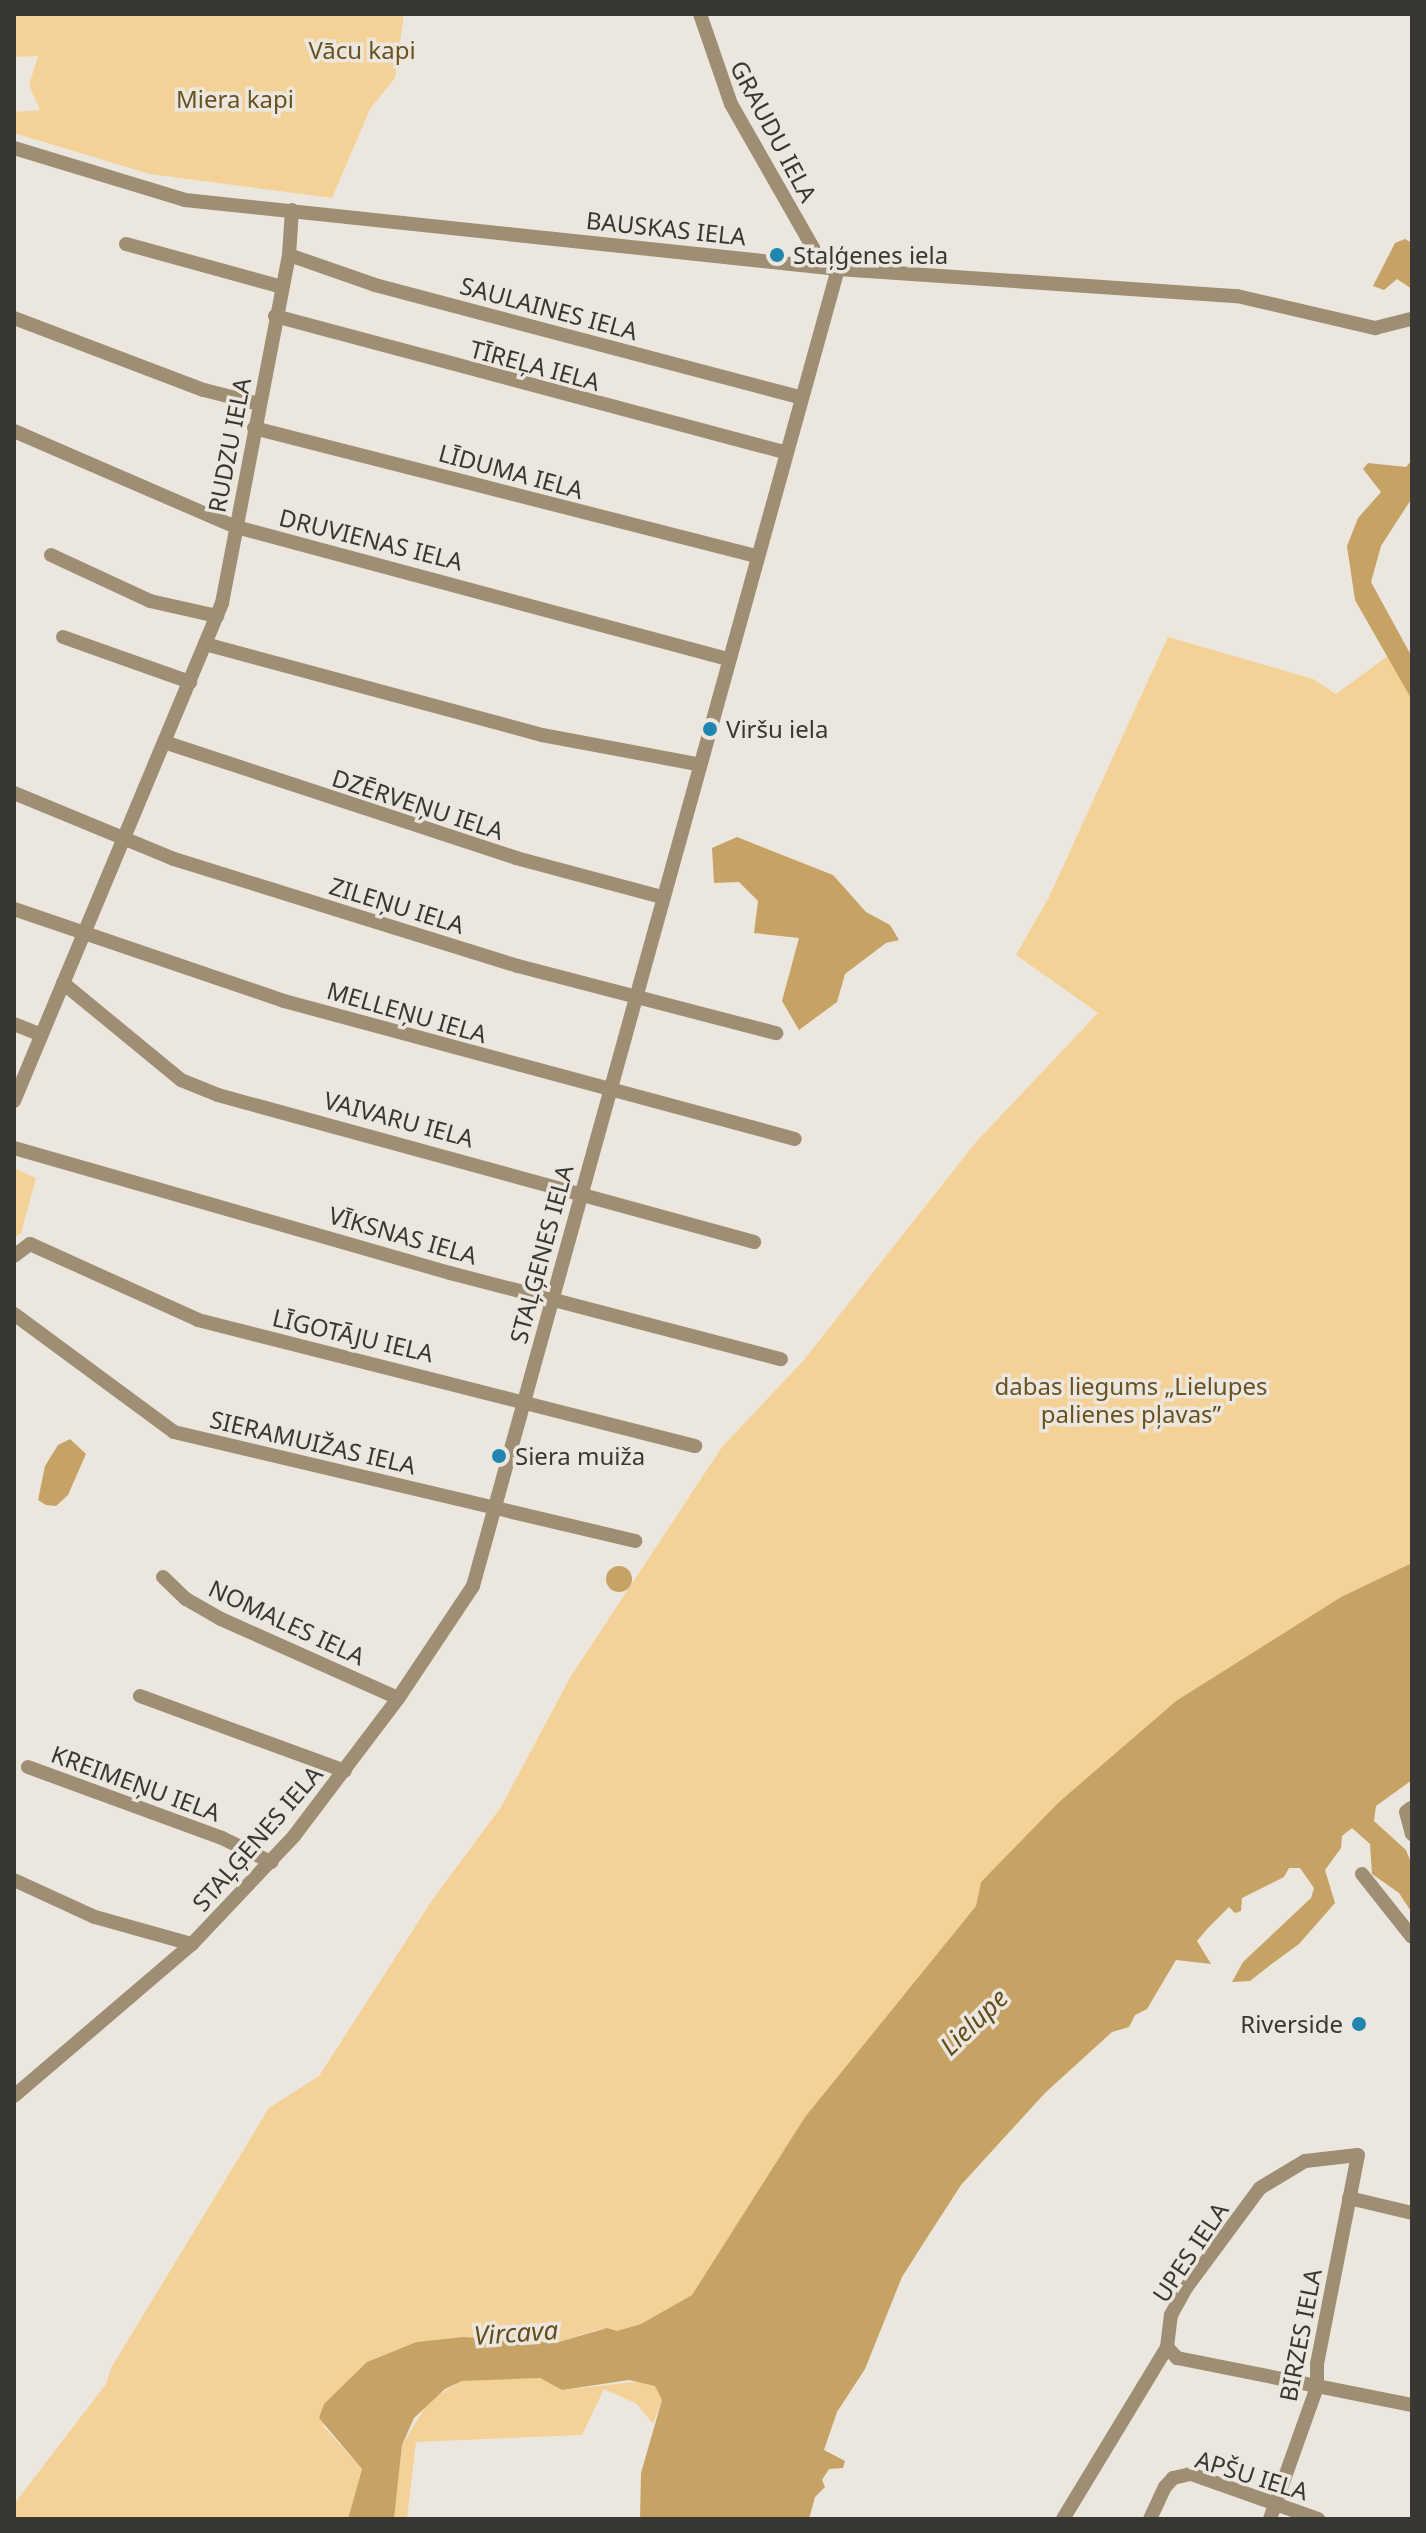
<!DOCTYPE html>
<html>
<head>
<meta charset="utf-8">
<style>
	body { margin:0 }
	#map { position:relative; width:1426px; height:2533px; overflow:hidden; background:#ece7de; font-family:"Noto Sans",sans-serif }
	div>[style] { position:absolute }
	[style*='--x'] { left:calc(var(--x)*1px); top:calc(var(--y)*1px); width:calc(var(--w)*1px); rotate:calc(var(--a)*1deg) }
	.green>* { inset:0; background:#f4d297 }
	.water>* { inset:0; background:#c6a364 }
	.round { border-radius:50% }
	.minor>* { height:14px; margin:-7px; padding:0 7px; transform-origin:7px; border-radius:7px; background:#9d8e74 }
	.dots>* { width:22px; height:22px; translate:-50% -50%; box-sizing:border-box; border:4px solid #ece7de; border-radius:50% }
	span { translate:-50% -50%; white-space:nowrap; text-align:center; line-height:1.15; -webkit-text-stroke:7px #ece7de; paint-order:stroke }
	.park-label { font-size:24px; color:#695120 }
	.street-label { font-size:24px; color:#393734 }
	.poi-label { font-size:24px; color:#393734 }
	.left { translate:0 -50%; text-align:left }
	.right { translate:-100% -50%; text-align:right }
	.water-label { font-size:26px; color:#654c1c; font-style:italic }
	.frame { position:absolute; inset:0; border:16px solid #393734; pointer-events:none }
</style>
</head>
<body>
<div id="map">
	<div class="green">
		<i style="clip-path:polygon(14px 14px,404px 14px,395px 78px,370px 109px,332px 198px,150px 174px,14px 133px,14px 112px,40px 110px,29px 85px,38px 56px,14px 57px)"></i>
		<i style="clip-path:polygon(1168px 637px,1313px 679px,1336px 694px,1389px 655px,1412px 700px,1412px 1563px,1341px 1597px,1176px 1701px,1059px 1802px,981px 1882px,976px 1906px,805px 2117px,692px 2295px,641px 2324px,617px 2331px,600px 2329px,555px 2343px,463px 2337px,415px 2342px,367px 2362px,323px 2426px,362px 2469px,348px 2519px,14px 2519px,14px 2504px,106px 2384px,111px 2368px,269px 2108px,319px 2076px,433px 1899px,501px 1807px,571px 1676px,722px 1447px,803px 1361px,976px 1142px,1098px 1013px,1016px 955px,1049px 897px)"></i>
		<i style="clip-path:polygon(14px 1168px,36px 1178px,21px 1233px,14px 1238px)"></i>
		<i style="clip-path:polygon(540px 2378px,562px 2390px,643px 2381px,655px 2386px,662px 2400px,653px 2424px,637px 2404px,604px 2389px,582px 2435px,416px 2442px,407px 2519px,394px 2519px,402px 2445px,429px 2401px,461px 2381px)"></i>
	</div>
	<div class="water">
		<i style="clip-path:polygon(1405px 239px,1412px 243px,1412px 289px,1397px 279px,1384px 290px,1373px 286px,1395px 243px)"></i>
		<i style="clip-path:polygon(1412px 460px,1412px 498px,1381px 546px,1371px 582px,1412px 657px,1412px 700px,1355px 600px,1347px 546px,1358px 518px,1381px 492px,1363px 469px,1368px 463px,1406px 467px)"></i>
		<i style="clip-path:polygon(737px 837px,833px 875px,866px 912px,890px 925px,899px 940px,886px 943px,845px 974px,837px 1002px,799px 1030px,782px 1001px,799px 938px,754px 933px,758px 901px,739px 882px,714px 883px,712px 848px)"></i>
		<i style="clip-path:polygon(70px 1439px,86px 1454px,68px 1495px,56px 1506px,46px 1505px,38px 1500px,45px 1466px,58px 1445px)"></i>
		<i style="clip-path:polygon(1412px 1563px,1412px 1780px,1376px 1806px,1374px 1821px,1406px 1850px,1412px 1865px,1412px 1913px,1399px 1893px,1372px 1874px,1370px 1844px,1352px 1828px,1342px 1836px,1341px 1848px,1325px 1870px,1335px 1903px,1299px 1944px,1273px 1963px,1250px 1981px,1232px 1982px,1243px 1962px,1311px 1898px,1314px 1888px,1300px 1868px,1289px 1868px,1284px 1877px,1242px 1898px,1241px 1911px,1235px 1913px,1229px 1907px,1208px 1928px,1197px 1941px,1211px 1964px,1176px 1960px,1147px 2009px,1135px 2015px,1129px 2027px,1112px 2032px,1045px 2093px,961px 2185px,923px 2244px,902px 2277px,865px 2369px,837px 2412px,824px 2450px,845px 2461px,843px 2468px,829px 2469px,822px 2480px,825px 2487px,815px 2497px,809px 2519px,640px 2519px,641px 2473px,662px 2400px,655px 2386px,629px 2380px,562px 2390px,540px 2378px,462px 2381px,445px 2389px,414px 2418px,402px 2445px,394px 2519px,348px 2519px,362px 2469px,319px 2418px,324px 2404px,367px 2362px,416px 2342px,463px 2337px,555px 2343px,607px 2328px,617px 2331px,641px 2324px,692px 2295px,805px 2117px,976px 1906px,981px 1882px,1059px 1802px,1176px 1701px,1341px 1597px)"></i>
		<i class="round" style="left:606px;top:1566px;width:26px;height:26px"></i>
	</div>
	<div class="minor">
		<i style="--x:700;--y:14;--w:95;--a:71"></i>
		<i style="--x:731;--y:104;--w:166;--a:60.3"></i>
		<i style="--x:813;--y:248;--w:18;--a:87"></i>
		<i style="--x:14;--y:148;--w:179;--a:16.9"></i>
		<i style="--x:185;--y:200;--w:657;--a:6.03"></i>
		<i style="--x:838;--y:269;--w:400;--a:3.9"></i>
		<i style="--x:1237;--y:296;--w:142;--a:13.1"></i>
		<i style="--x:1375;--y:328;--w:38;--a:-14"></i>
		<i style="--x:126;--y:244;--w:162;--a:15.4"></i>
		<i style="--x:289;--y:255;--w:91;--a:19.2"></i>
		<i style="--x:375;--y:285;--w:439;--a:14.8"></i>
		<i style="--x:275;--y:316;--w:527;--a:14.96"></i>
		<i style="--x:14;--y:318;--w:203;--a:20.8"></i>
		<i style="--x:204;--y:390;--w:57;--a:14.3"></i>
		<i style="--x:254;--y:428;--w:518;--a:14.3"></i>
		<i style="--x:14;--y:431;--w:242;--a:23.4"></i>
		<i style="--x:236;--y:527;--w:509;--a:15.02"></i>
		<i style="--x:51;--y:555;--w:109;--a:24.9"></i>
		<i style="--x:150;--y:601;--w:69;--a:12.6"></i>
		<i style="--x:63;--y:637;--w:135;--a:19.5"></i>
		<i style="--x:205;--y:644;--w:349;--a:15.1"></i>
		<i style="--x:542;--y:735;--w:158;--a:10.6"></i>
		<i style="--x:164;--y:742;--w:371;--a:18.2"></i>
		<i style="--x:516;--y:858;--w:151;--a:15"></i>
		<i style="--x:14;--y:793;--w:173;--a:22.4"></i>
		<i style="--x:174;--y:859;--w:360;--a:17.3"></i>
		<i style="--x:518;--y:966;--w:267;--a:14.6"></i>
		<i style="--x:14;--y:909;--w:285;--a:18.8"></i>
		<i style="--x:284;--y:1001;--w:529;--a:15.11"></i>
		<i style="--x:63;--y:983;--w:153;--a:39.4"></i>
		<i style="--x:181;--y:1080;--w:40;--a:22"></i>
		<i style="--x:218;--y:1095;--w:556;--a:15.34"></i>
		<i style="--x:14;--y:1024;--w:29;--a:22"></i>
		<i style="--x:14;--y:1101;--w:540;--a:-67.33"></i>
		<i style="--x:222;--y:603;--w:354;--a:-79.1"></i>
		<i style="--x:289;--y:255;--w:45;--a:-86.2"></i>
		<i style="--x:14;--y:1148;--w:454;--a:16"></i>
		<i style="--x:450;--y:1273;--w:342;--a:14.6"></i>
		<i style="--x:14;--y:1256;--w:20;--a:-37"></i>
		<i style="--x:30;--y:1244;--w:184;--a:24.3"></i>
		<i style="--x:198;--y:1320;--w:513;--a:14.23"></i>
		<i style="--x:14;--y:1314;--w:199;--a:36.4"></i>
		<i style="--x:174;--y:1432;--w:474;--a:13.3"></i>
		<i style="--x:163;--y:1577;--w:32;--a:44"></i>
		<i style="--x:186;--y:1599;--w:40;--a:29.7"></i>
		<i style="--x:221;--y:1619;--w:194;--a:24.1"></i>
		<i style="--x:140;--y:1696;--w:218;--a:20.1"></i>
		<i style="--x:28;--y:1767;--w:207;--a:20.1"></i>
		<i style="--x:222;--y:1838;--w:55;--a:26.1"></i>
		<i style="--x:1411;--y:1808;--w:6;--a:141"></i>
		<i style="--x:1406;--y:1812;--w:23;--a:75"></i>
		<i style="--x:1362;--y:1874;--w:80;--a:51.6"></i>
		<i style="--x:14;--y:1880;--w:89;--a:24.6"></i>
		<i style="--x:95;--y:1917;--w:101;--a:15.6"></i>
		<i style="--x:14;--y:2096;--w:234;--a:-40.5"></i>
		<i style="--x:192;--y:1944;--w:149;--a:-46.6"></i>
		<i style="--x:294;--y:1836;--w:174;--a:-52.9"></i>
		<i style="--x:399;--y:1697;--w:133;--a:-56.3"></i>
		<i style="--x:473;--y:1586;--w:1367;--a:-74.51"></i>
		<i style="--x:1349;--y:2198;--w:65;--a:13.4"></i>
		<i style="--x:1167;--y:2347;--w:15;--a:48"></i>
		<i style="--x:1177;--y:2358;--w:240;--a:11.3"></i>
		<i style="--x:1063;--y:2519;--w:201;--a:-58.8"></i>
		<i style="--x:1167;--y:2347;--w:32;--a:-83"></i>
		<i style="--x:1171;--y:2315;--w:31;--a:-61"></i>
		<i style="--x:1186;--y:2288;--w:124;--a:-53.5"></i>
		<i style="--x:1260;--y:2188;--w:52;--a:-31"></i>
		<i style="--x:1305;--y:2161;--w:53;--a:-6.5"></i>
		<i style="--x:1358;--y:2155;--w:213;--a:101.1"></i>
		<i style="--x:1317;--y:2364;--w:23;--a:90"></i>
		<i style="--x:1317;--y:2387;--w:140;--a:109.6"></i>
		<i style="--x:1150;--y:2519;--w:35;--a:-65"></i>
		<i style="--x:1165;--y:2487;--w:12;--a:-48"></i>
		<i style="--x:1173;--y:2478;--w:18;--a:-13"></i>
		<i style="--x:1191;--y:2474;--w:135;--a:19.5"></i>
	</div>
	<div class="dots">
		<i style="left:777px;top:255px;background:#2085af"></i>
		<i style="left:710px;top:729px;background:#2085af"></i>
		<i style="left:499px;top:1456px;background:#2085af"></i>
		<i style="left:1359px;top:2024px;background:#2085af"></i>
	</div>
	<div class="park-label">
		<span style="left:362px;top:50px">Vācu kapi</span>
		<span style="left:235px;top:99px">Miera kapi</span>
		<span style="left:1131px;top:1400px">dabas liegums „Lielupes<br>palienes pļavas”</span>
	</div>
	<div class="street-label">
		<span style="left:774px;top:131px;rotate:62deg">GRAUDU IELA</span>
		<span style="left:666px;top:228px;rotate:6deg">BAUSKAS IELA</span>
		<span style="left:549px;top:308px;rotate:15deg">SAULAINES IELA</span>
		<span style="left:535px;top:365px;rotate:15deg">TĪREĻA IELA</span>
		<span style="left:229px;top:445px;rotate:-79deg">RUDZU IELA</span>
		<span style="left:511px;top:471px;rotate:15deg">LĪDUMA IELA</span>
		<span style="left:371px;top:539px;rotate:14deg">DRUVIENAS IELA</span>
		<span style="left:418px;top:804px;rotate:18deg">DZĒRVEŅU IELA</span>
		<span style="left:397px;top:905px;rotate:17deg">ZILEŅU IELA</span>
		<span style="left:407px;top:1012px;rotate:16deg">MELLEŅU IELA</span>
		<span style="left:399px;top:1119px;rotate:15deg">VAIVARU IELA</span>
		<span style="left:403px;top:1235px;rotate:16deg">VĪKSNAS IELA</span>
		<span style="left:541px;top:1254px;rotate:-75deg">STAĻĢENES IELA</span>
		<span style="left:353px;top:1335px;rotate:13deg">LĪGOTĀJU IELA</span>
		<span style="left:313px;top:1442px;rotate:13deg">SIERAMUIŽAS IELA</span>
		<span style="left:287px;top:1622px;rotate:25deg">NOMALES IELA</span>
		<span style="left:136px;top:1783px;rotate:20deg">KREIMEŅU IELA</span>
		<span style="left:257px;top:1838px;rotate:-49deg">STAĻĢENES IELA</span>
		<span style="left:1190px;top:2252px;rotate:-56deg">UPES IELA</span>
		<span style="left:1300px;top:2335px;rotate:-79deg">BIRZES IELA</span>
		<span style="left:1252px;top:2475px;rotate:17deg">APŠU IELA</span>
	</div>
	<div class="poi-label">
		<span class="left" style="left:793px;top:255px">Staļģenes iela</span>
		<span class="left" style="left:726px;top:729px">Viršu iela</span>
		<span class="left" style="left:515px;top:1456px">Siera muiža</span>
		<span class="right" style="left:1343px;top:2024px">Riverside</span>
	</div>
	<div class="water-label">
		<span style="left:974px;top:2022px;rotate:-44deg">Lielupe</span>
		<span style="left:516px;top:2333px;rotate:-4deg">Vircava</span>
	</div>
	<div class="frame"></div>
</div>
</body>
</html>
